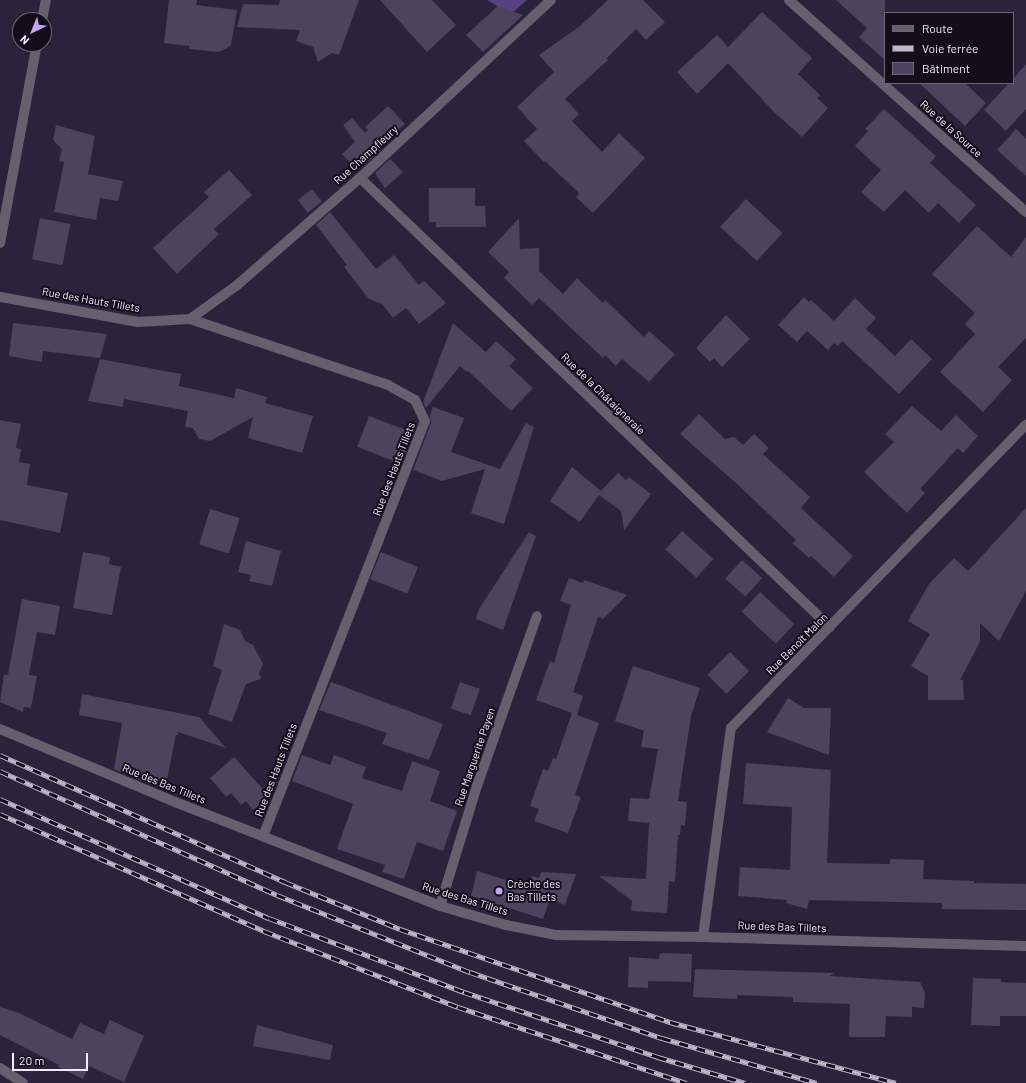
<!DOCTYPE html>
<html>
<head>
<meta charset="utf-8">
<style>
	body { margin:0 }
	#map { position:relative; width:1026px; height:1083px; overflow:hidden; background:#2b223c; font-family:Barlow,sans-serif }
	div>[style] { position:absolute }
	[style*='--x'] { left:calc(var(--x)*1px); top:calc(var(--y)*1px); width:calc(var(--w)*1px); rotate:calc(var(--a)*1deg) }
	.forest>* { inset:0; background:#57417e }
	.building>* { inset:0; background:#4c435f; transform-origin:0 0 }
	.minor>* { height:10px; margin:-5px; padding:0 5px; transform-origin:5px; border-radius:5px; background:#64606d }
	.rail>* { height:4.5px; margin-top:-2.25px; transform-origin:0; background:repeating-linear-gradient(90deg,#120e1a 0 9px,#bdb7ca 0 18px); box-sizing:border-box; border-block:1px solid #bdb7ca }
	.dots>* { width:11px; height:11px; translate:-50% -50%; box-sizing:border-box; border:2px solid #120e1a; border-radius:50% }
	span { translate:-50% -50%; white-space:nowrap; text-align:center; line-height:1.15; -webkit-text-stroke:4px #120e1a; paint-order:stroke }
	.street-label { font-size:11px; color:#f1ecfd }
	.poi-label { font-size:11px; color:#f1ecfd }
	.left { translate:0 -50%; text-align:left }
	.legend { position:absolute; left:884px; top:12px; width:130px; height:72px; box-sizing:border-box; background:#120e1a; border:1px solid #6b6775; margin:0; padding:5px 7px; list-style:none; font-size:12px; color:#f1ecfd }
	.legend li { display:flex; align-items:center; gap:8px; height:20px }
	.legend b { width:20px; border:1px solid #6b6775 }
	.north { position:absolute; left:12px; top:12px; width:40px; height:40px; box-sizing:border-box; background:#120e1a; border:1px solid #6b6775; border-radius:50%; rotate:223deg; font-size:11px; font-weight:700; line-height:16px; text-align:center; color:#f1ecfd }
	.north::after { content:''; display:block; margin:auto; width:14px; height:18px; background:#c0a8f3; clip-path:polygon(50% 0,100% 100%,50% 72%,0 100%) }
	.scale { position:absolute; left:12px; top:1053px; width:76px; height:18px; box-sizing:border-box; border:2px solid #f1ecfd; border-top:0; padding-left:5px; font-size:12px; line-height:14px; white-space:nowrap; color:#f1ecfd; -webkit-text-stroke:3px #120e1a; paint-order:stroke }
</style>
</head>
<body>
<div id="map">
	<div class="forest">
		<i style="clip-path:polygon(487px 0,527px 0,511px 14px)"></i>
	</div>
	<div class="building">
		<i style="clip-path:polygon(169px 0,197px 0,196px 5px,237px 10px,231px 45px,226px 49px,218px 52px,189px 49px,189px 46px,164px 43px)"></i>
		<i style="clip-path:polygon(280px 0,359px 0,339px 55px,332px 53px,318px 62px,313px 47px,296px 41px,300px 30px,237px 27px,243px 4px,279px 5px)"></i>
		<i style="clip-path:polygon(380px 0,432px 0,456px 25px,427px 52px)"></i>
		<i style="clip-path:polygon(608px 0,643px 0,665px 22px,646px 40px,636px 29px,607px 58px,608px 60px,565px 99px,579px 114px,572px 121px,602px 152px,619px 133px,645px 158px,593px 213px,576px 197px,579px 193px,545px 161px,544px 162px,524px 141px,537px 129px,517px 107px,554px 72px,539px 55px,580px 26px)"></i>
		<i style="clip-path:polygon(836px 0,885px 0,885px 60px,859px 37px,867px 28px)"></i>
		<i style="clip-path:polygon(498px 6px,523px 15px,483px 52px,466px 35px)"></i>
		<i style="clip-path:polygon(762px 12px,812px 58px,798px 74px,820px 95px,817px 98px,828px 108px,802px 137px,774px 112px,728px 63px,697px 94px,677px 72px,717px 35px,728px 47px)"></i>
		<i style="clip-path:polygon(1026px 64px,1026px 109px,1006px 131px,984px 110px,1009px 83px,1013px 83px,1013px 79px)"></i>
		<i style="clip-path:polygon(919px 83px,965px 83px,986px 103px,965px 126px)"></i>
		<i style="clip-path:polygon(388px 106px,405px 124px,379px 147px,381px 149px,368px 162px,366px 159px,356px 169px,342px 154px,355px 142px,343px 125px,352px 118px,365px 133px,368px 130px,365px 127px)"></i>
		<i style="clip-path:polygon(884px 109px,936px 156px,930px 163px,976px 205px,959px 223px,938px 203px,929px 213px,905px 190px,884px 212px,861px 192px,881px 170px,855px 146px,868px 131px,865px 129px)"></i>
		<i style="clip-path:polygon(56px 125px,95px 136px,88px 174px,123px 181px,118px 201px,100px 198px,96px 220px,54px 212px,64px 162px,59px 161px,62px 149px,53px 140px)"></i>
		<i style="clip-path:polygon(1016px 129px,1026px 139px,1026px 176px,997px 150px)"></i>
		<i style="clip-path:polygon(390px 159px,403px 172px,385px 188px,375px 173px)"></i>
		<i style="clip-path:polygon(229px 170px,252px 195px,214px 229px,219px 234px,177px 274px,153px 248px,209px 197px,204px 192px)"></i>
		<i style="clip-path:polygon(429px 188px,475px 188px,475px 206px,485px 206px,486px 227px,436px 227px,436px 222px,429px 222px)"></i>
		<i style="left:312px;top:189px;width:16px;height:18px;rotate:52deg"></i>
		<i style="left:746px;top:199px;width:50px;height:38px;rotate:43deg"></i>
		<i style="clip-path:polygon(330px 212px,376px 269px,394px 255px,419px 285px,424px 281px,446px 303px,419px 324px,406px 308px,393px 318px,382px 304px,369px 299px,344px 267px,347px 265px,316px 225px)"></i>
		<i style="left:40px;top:218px;width:31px;height:42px;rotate:11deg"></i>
		<i style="clip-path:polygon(519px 218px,520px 249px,539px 248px,539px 271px,563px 294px,577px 278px,603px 303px,605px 300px,644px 337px,649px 331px,675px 354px,649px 382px,622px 359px,616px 366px,605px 355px,603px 358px,539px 298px,532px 305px,504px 278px,509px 272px,488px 252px)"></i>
		<i style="clip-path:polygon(977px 226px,1011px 257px,1026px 237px,1026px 338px,998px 367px,1012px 380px,983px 412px,940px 372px,975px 334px,965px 324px,975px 313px,932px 274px)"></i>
		<i style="clip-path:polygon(804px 297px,809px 302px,811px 300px,834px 321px,855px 298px,876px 318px,866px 329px,895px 356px,911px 339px,932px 359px,899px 394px,842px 341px,838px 346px,834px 343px,828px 350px,807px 331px,797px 342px,778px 325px)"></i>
		<i style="clip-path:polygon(726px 315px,750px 339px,722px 367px,714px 358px,710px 362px,696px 348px)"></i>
		<i style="clip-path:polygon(13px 323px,49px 327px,107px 334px,100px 358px,43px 351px,42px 362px,9px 356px)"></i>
		<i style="clip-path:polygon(453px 323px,486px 352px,496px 341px,516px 359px,509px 366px,533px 388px,511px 411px,468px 371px,467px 372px,460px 366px,426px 408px,423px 402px)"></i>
		<i style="clip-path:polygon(100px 359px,181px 374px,179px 386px,234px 398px,236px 388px,267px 397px,265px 403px,313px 416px,302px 453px,248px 438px,253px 417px,210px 441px,199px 439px,193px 428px,185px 427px,188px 411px,124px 399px,123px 407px,88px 401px)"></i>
		<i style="clip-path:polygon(912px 406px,941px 431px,956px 415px,978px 436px,963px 453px,958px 448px,920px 489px,925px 493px,907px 513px,864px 472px,894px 442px,885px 434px)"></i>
		<i style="clip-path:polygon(433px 407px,464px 418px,451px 452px,500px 469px,526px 423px,534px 427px,504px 524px,471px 513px,485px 469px,442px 481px,413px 470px,431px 423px,430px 415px)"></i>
		<i style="clip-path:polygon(699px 414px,725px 439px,734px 437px,743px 445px,754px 434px,769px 448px,763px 454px,810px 497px,801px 508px,853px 556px,834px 577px,811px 556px,809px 558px,792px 543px,796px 540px,736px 483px,680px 434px)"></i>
		<i style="left:369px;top:416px;width:47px;height:33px;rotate:21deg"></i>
		<i style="clip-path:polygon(0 420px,21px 424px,16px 448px,21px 449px,19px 462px,30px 464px,27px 485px,68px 493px,60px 533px,0 520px)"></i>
		<i style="clip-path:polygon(572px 467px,601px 491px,618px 473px,626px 480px,629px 477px,651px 494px,624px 530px,621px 511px,599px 495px,580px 522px,550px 501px)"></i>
		<i style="clip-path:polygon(1026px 508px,1026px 591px,999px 641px,980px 623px,980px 642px,960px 680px,963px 680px,964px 700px,928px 700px,928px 676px,911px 666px,930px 634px,908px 621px,929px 584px,954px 558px,968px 571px)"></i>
		<i style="left:210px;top:509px;width:31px;height:37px;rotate:17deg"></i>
		<i style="left:682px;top:531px;width:42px;height:25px;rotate:42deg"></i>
		<i style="clip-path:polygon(529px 532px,536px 536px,503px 630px,476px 619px,479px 609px)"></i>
		<i style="clip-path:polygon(246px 541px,281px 551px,272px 586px,249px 581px,251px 575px,238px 572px)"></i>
		<i style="clip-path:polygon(83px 552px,110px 557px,109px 564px,121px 567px,112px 615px,73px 608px)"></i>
		<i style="left:381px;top:552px;width:40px;height:29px;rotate:22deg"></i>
		<i style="left:742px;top:560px;width:27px;height:25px;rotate:42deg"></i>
		<i style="clip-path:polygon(569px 578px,583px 583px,584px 580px,627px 595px,603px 619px,598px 617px,573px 692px,583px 696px,577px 715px,599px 723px,575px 795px,581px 797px,568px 833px,534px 821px,539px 809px,530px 806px,543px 769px,548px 771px,553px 758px,556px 759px,572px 713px,536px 700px,550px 661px,554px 663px,571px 605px,560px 601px)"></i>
		<i style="left:760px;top:592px;width:47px;height:27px;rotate:43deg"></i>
		<i style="clip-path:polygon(22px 599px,60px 606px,55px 635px,37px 632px,29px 675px,37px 676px,31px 708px,24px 707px,23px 712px,0 702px,4px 674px,8px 675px)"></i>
		<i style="clip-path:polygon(224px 624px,240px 630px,245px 641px,253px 645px,263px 664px,259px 673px,261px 679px,246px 684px,232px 722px,208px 714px,222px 670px,213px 666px)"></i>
		<i style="left:730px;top:652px;width:27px;height:32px;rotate:45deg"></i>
		<i style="clip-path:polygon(633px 666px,700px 688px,691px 716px,678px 801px,687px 802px,685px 826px,681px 825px,680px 835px,678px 835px,675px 882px,669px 881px,667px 913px,631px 911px,632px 901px,599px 876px,646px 879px,649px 823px,628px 821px,630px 798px,649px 799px,658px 749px,641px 747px,644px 731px,615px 721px)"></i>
		<i style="clip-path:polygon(331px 682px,443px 724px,429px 760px,382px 744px,387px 733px,319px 710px)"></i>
		<i style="left:460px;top:682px;width:21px;height:28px;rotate:19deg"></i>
		<i style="clip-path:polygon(82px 694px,199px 717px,226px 748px,178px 732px,178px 735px,176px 735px,165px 789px,129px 776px,114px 769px,122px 723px,79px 715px)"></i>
		<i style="clip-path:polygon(788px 698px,804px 708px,831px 708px,829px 755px,767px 732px)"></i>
		<i style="clip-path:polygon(302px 755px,330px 765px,334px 755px,366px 767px,362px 778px,402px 791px,412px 761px,440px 771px,430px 801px,457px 811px,443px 851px,417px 842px,404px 879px,382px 872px,385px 865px,337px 849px,353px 804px,292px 781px)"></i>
		<i style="clip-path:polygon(234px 757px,270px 797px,253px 810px,246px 801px,241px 805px,231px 793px,226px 797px,210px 778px)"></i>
		<i style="clip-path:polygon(746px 763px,831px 770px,827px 863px,890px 864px,890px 859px,924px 860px,923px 879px,974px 881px,974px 883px,1026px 884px,1026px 910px,942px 909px,942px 903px,809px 900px,807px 909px,786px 903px,787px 900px,738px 896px,740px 867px,790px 870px,792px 807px,743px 804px)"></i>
		<i style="clip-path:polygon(477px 871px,528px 887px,532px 876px,539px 878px,541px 872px,576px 874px,565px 905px,550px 899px,543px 919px,471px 896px)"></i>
		<i style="clip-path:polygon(660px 953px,692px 954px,691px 982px,648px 981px,648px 988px,628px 987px,629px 957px,659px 959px)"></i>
		<i style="clip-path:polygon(695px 969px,834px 973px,830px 976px,920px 982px,925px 993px,924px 1008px,912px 1007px,912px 1017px,886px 1016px,885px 1037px,849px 1037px,850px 1004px,793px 1002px,793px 997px,737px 995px,737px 999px,693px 997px)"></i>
		<i style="clip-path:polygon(973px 978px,1001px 979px,1001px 982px,1026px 983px,1026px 1016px,1000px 1016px,1000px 1026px,971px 1025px)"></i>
		<i style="clip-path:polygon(0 1007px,19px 1013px,72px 1039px,80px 1023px,104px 1034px,110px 1020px,144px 1036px,124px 1082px,89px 1066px,83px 1079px,58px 1067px,59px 1065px,0 1035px)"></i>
		<i style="clip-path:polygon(257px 1025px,333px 1045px,330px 1060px,253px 1046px)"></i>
	</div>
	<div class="minor">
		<i style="--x:789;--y:0;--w:318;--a:41.8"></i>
		<i style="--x:42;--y:20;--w:20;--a:-79"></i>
		<i style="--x:360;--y:178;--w:650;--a:43.69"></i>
		<i style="--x:0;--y:243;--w:202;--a:-79.5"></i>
		<i style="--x:0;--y:297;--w:140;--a:10.3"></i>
		<i style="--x:138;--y:322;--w:52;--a:-3.3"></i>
		<i style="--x:190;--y:319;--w:209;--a:18.4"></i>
		<i style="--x:388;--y:385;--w:31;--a:29"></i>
		<i style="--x:415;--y:400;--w:23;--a:65"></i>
		<i style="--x:425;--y:421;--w:446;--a:111.3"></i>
		<i style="--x:190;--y:319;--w:57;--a:-35.7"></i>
		<i style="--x:236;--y:286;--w:164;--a:-41.1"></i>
		<i style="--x:360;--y:178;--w:261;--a:-43"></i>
		<i style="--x:0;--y:729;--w:190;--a:22.6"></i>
		<i style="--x:175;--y:802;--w:285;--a:21.4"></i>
		<i style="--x:440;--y:906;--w:69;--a:16.1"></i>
		<i style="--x:506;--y:925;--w:51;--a:11.3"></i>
		<i style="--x:556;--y:935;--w:147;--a:0.8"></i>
		<i style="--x:703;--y:937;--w:323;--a:1.6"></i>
		<i style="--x:440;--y:906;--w:126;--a:-72.9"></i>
		<i style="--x:477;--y:786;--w:180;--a:-70.6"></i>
		<i style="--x:703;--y:937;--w:211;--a:-82.4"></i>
		<i style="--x:731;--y:728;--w:423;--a:-45.8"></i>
		<i style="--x:0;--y:1068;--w:27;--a:33"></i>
	</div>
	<div class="rail">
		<i style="--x:0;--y:755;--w:312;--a:24"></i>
		<i style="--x:285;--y:882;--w:124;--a:22.2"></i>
		<i style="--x:400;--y:929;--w:286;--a:19"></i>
		<i style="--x:670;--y:1022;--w:234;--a:15.1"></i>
		<i style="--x:0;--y:771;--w:303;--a:24.1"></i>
		<i style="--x:277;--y:895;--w:208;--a:21.8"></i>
		<i style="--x:470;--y:972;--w:203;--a:19"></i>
		<i style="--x:662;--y:1038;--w:161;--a:16.2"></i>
		<i style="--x:0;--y:799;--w:294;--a:23.9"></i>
		<i style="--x:269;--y:918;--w:209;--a:20.8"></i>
		<i style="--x:464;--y:992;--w:205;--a:18.5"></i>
		<i style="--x:658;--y:1057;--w:91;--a:16.6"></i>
		<i style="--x:0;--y:814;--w:289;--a:23.9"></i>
		<i style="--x:264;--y:931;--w:208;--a:21.4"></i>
		<i style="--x:458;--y:1007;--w:241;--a:18.4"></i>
	</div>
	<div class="dots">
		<i style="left:499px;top:891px;background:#c0a8f3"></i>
	</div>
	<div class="street-label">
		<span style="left:951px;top:129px;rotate:42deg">Rue de la Source</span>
		<span style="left:366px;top:155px;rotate:-42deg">Rue Champfleury</span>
		<span style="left:91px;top:300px;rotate:10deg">Rue des Hauts Tillets</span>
		<span style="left:603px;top:394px;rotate:44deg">Rue de la Châtaigneraie</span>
		<span style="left:394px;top:469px;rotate:-69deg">Rue des Hauts Tillets</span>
		<span style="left:797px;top:644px;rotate:-45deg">Rue Benoît Malon</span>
		<span style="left:475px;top:757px;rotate:-71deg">Rue Marguerite Payen</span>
		<span style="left:276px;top:770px;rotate:-69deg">Rue des Hauts Tillets</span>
		<span style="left:164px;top:784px;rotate:22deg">Rue des Bas Tillets</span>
		<span style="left:465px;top:899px;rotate:17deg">Rue des Bas Tillets</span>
		<span style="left:782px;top:927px;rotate:2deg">Rue des Bas Tillets</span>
	</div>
	<div class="poi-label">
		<span class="left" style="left:507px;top:891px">Crèche des<br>Bas Tillets</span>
	</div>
	<ul class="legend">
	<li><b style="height:5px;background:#64606d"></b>Route</li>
	<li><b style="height:5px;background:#bdb7ca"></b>Voie ferrée</li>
	<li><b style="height:11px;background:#4c435f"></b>Bâtiment</li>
	</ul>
	<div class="north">N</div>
	<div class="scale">20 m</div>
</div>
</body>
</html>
